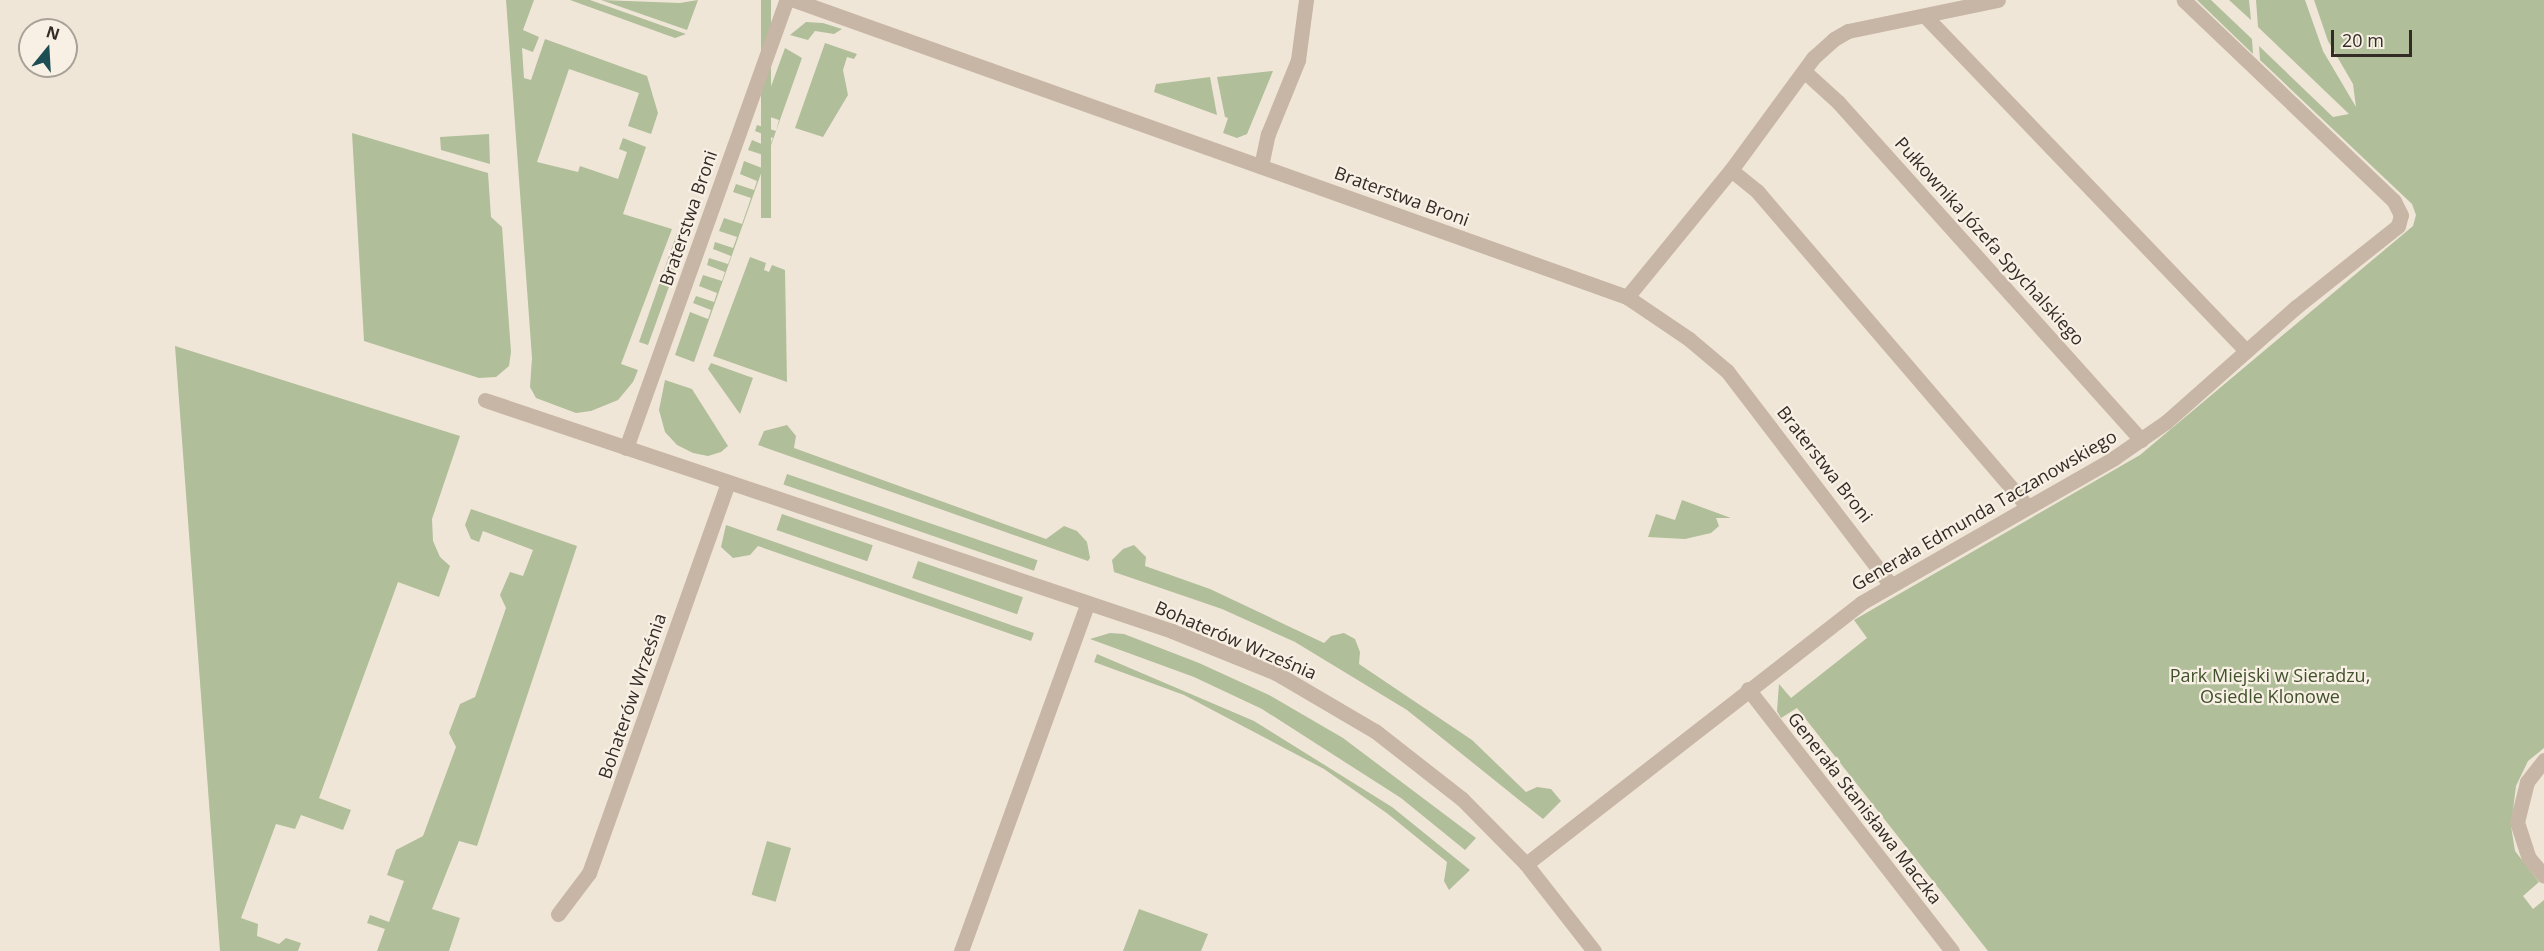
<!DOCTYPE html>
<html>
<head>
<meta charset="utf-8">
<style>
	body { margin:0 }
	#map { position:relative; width:2544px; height:951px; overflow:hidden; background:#f0e6d8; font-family:"Open Sans",sans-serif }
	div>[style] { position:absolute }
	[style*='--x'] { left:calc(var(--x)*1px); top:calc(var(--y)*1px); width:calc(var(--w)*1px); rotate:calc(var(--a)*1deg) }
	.green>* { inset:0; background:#b0be99; transform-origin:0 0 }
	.minor>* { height:15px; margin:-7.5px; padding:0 7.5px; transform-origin:7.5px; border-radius:7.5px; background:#c7b6a5 }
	span { translate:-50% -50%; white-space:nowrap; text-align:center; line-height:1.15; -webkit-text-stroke:4.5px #f8f0e4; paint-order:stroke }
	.street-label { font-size:18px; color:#332b26 }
	.park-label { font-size:18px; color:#41512b }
	.north { position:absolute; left:18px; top:18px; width:60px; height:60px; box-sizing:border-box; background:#f8f0e4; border:2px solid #a9a198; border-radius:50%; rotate:18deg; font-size:16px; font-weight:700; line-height:24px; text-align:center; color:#332b26 }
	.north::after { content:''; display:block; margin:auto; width:21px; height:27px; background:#1d4e53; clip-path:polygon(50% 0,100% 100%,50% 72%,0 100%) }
	.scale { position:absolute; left:2331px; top:30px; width:81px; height:27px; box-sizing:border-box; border:3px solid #332b26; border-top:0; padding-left:8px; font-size:18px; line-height:21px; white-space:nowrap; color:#332b26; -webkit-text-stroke:4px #f8f0e4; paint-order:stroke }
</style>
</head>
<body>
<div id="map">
	<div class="green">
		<i style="clip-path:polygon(506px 0,534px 0,523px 30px,539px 37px,533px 52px,522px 48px,524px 78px,531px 80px,545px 39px,647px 76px,658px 113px,651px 134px,628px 126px,639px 93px,569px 69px,537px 162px,578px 172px,580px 166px,618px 179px,627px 152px,619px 149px,623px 138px,646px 147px,623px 214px,672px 229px,621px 364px,638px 370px,633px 382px,618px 400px,591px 411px,576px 413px,536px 398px,530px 387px,532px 358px)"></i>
		<i style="clip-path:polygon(570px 0,590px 0,686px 34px,675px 38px)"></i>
		<i style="clip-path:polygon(601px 0,680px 3px,698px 0,687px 30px)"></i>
		<i style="left:761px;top:0;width:10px;height:218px"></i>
		<i style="clip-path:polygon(2197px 0,2211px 0,2252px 39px,2253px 54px)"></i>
		<i style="clip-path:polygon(2229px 0,2249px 0,2251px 20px)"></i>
		<i style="clip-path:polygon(2256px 0,2305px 0,2323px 51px,2356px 107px,2353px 84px,2328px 41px,2314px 0,2544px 0,2544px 748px,2528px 761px,2516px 786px,2511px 826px,2515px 851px,2539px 882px,2523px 896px,2533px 909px,2544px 900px,2544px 951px,1988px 951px,1797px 708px,1781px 718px,1777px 711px,1779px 684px,1791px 698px,1867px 638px,1854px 620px,2140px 455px,2413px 226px,2416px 215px,2412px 204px,2260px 60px,2259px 46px,2333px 117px,2349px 114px,2258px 27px)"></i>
		<i style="clip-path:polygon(806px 22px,823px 23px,842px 29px,834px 34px,815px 31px,808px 40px,790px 35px)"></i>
		<i style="clip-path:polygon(825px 43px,857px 54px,854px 59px,847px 57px,843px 70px,848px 95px,823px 137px,795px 128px)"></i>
		<i style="clip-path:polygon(785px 48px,802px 58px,694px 362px,675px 355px,690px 312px,708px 319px,711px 310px,693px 303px,696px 296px,714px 302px,717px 293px,699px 286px,703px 275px,722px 281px,725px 272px,707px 265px,709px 258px,728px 264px,731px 256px,713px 249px,715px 242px,733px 248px,737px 237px,719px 231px,724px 218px,742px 224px,751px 198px,733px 192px,736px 184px,754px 190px,757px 181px,740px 174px,744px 161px,762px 168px,766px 156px,748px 150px,752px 140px,769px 147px,773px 138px,755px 131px,757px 125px,776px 131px,779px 120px,761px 114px)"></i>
		<i style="clip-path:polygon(1273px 71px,1247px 134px,1237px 138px,1223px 133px,1228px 118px,1225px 117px,1217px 77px)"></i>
		<i style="clip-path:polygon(1210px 77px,1217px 115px,1154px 92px,1156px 84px)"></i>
		<i style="clip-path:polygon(352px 133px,488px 173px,491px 217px,502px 227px,511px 352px,509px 366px,496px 377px,479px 378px,364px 341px)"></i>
		<i style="clip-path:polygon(489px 134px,490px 164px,441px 150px,440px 137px)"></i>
		<i style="clip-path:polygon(677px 233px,683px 248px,648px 345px,639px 342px)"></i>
		<i style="clip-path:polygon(750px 257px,766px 263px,764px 270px,769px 272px,772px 265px,785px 270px,787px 382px,713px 356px)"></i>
		<i style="clip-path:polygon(175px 346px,460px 436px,432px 519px,433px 541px,440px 557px,450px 566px,439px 597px,398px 582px,319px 798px,351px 810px,343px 830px,301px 815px,295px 829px,276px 824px,241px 918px,258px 924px,257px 936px,279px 944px,286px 938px,301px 943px,298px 951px,220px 951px)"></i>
		<i style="clip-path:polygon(711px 363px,753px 378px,740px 414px,708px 369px)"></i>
		<i style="clip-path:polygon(665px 380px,692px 389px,728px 446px,721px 452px,708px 456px,693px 453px,677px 445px,665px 432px,659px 410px)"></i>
		<i style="clip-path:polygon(787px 425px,796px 436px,794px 448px,1046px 539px,1064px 526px,1077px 531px,1087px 542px,1090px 558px,1088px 561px,758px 445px,764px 431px)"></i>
		<i style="left:787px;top:474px;width:265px;height:11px;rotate:19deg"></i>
		<i style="clip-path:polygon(1682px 500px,1731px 518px,1716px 518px,1719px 526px,1711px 533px,1685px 539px,1648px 537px,1656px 514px,1675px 520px)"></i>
		<i style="clip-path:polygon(471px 509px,577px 546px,477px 846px,459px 841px,432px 909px,460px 918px,449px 951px,377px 951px,385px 929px,367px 923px,370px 915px,389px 922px,404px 881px,387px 875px,396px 850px,423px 836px,456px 747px,449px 733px,460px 704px,475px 697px,506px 608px,500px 595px,510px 572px,523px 576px,533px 550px,483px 531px,479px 542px,471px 539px,465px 525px)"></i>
		<i style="left:782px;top:514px;width:96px;height:17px;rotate:19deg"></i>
		<i style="clip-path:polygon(726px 525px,1034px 633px,1031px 641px,758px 546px,750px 555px,733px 558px,721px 547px)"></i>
		<i style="clip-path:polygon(1134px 545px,1146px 557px,1145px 566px,1210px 589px,1324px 643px,1331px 636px,1344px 633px,1355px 639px,1360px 652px,1359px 664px,1472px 740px,1526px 792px,1537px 787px,1551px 789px,1561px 801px,1543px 819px,1407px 710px,1295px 642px,1222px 609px,1114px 572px,1112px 560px,1123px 549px)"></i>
		<i style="left:918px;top:561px;width:111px;height:18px;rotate:19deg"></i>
		<i style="clip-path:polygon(1110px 633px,1124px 634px,1199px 663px,1269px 695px,1343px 738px,1476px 838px,1465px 850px,1401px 798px,1262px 709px,1194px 677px,1090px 639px)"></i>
		<i style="clip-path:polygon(1097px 654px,1254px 721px,1392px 807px,1470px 870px,1449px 890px,1444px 881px,1447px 862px,1388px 814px,1324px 769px,1184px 695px,1094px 662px)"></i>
		<i style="left:767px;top:841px;width:25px;height:56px;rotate:16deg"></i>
		<i style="clip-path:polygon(1139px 909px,1208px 934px,1201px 951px,1123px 951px)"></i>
	</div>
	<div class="minor">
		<i style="--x:794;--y:0;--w:884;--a:19.62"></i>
		<i style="--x:1627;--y:297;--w:75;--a:34.1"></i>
		<i style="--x:1689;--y:339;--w:50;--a:40.1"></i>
		<i style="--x:1727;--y:371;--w:268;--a:52.6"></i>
		<i style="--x:1925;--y:16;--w:464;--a:46.2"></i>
		<i style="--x:1805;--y:72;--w:45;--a:42.3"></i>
		<i style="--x:1838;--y:102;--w:454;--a:48.1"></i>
		<i style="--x:1261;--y:166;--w:33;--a:-78"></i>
		<i style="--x:1268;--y:134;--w:80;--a:-67.9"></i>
		<i style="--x:1298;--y:60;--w:61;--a:-82.4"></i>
		<i style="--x:1731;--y:170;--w:33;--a:39"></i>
		<i style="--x:1757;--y:191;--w:416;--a:49.4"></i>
		<i style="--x:1627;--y:297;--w:164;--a:-50.7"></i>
		<i style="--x:1731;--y:170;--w:139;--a:-53.8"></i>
		<i style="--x:1813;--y:58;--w:28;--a:-42"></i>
		<i style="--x:1834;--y:39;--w:16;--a:-30"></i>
		<i style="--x:1848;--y:31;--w:153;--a:-11.7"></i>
		<i style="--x:485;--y:400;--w:725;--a:18.58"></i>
		<i style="--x:1172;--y:631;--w:112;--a:22"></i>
		<i style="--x:1276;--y:673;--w:115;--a:30.4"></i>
		<i style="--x:1375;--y:731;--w:110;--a:38"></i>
		<i style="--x:1462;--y:799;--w:91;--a:45.4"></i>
		<i style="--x:1526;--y:864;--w:110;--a:52"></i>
		<i style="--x:626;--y:448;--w:476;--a:-70.3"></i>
		<i style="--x:1748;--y:689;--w:332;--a:52.1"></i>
		<i style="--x:2544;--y:760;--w:28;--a:128"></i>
		<i style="--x:2527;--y:782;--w:41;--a:104"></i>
		<i style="--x:2517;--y:822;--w:38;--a:72"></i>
		<i style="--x:2529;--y:858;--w:23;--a:50"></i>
		<i style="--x:1526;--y:864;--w:425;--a:-37.9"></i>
		<i style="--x:1861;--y:603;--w:292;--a:-29.8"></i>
		<i style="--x:2114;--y:458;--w:63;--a:-34.7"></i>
		<i style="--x:2166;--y:422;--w:174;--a:-41.5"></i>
		<i style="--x:2296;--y:307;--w:130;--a:-38.5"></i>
		<i style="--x:2398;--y:226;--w:11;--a:-75"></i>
		<i style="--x:2401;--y:215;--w:16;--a:-117"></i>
		<i style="--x:2394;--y:201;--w:291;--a:-136.3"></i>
		<i style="--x:558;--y:914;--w:51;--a:-52.9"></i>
		<i style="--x:589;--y:873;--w:415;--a:-70.4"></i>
		<i style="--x:961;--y:951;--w:369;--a:-70"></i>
	</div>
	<div class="street-label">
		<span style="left:1402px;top:196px;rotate:20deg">Braterstwa Broni</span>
		<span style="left:688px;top:218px;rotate:-71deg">Braterstwa Broni</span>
		<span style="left:1990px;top:241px;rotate:48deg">Pułkownika Józefa Spychalskiego</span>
		<span style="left:1825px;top:464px;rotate:52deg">Braterstwa Broni</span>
		<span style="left:1984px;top:510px;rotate:-30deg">Generała Edmunda Taczanowskiego</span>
		<span style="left:1236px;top:640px;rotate:23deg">Bohaterów Września</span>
		<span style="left:632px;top:696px;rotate:-71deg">Bohaterów Września</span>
		<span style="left:1865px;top:808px;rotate:52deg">Generała Stanisława Maczka</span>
	</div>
	<div class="park-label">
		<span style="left:2270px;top:686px">Park Miejski w Sieradzu,<br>Osiedle Klonowe</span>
	</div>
	<div class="north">N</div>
	<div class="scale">20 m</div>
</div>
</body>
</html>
